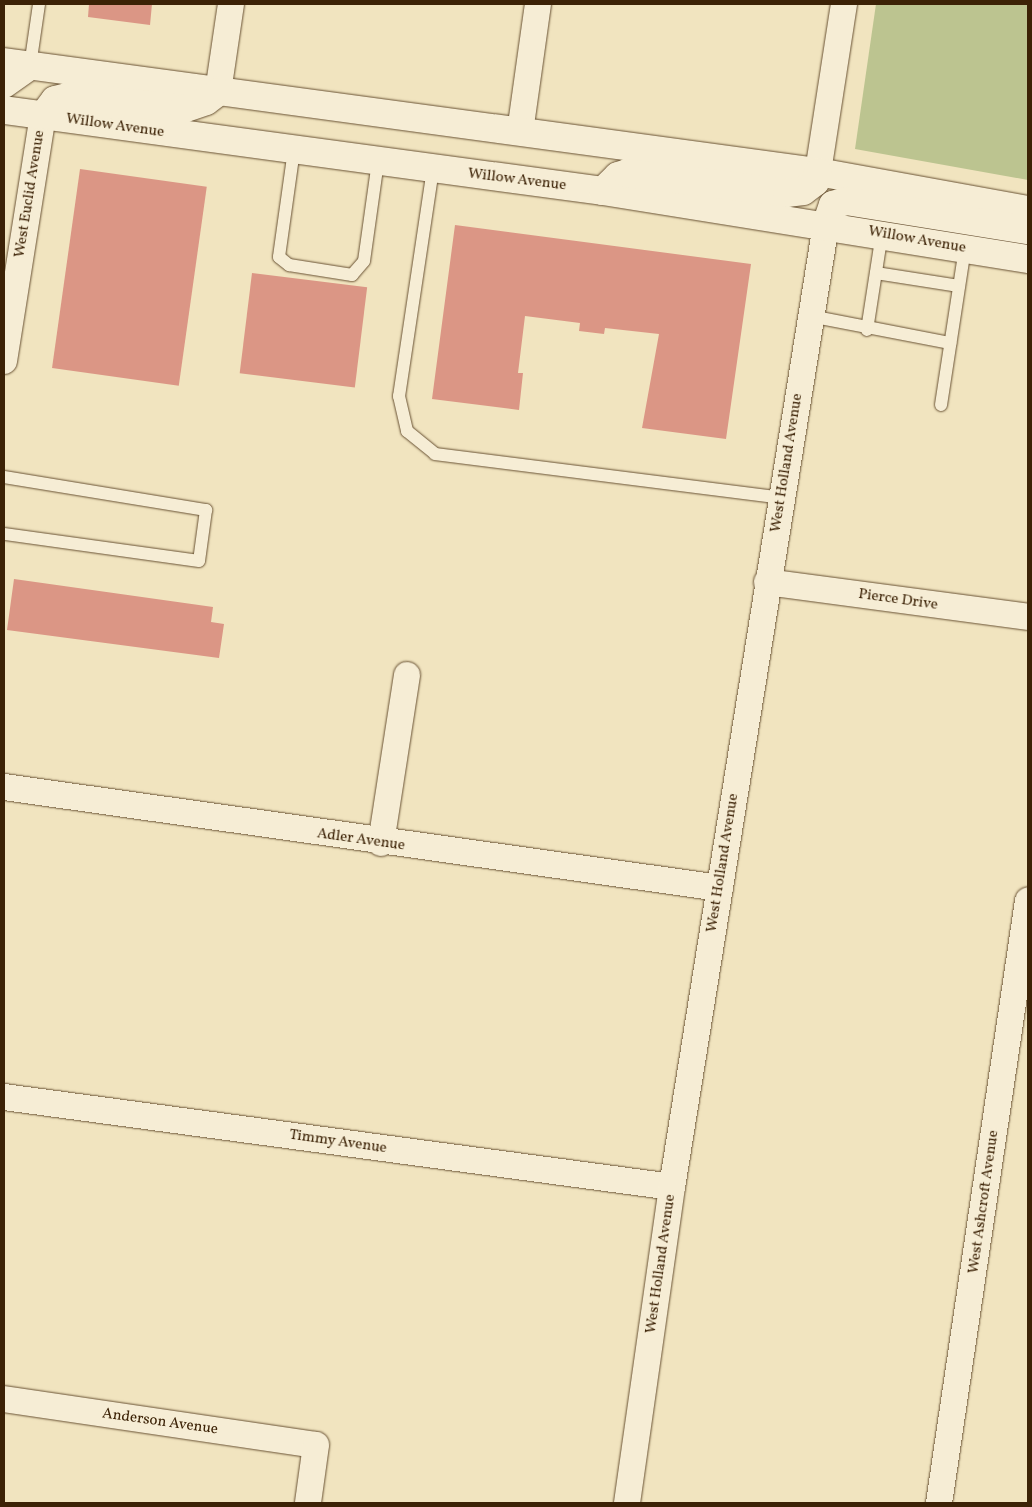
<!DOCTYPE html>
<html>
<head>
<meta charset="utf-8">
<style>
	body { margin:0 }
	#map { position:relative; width:1032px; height:1507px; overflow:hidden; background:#f1e4bf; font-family:Vollkorn,serif }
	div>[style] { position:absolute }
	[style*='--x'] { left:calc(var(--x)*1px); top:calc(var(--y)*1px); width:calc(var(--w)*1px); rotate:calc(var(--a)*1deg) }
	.green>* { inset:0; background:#bcc490 }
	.building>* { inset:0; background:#db9685; transform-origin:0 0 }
	.roads { filter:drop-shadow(0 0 1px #695234) drop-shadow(0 0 1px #695234) }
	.lane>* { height:12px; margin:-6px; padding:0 6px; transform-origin:6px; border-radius:6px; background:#f6edd5 }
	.street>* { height:26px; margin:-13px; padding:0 13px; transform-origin:13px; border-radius:13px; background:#f6edd5 }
	.secondary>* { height:28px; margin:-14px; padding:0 14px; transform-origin:14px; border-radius:14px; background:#f6edd5 }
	span { translate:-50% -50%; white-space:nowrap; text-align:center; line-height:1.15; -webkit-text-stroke:4px #f6edd5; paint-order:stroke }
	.street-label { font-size:15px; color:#3c2206 }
	.frame { position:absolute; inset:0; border:5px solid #3c2206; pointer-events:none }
</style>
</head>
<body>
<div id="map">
	<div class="green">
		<i style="clip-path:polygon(876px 4px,1028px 4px,1028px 180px,855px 149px)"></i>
	</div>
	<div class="building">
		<i style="clip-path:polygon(89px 4px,152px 4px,150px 25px,88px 17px)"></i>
		<i style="left:80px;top:169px;width:128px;height:201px;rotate:8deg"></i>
		<i style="clip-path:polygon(455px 225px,751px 264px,726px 439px,642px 428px,659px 334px,605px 328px,604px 334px,579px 331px,580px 323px,525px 316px,518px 373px,523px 373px,519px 410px,432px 399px)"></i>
		<i style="left:252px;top:273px;width:116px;height:101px;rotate:7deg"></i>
		<i style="clip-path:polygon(14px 579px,213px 607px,211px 622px,224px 624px,219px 658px,7px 630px)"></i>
	</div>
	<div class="roads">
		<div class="lane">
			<i style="--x:30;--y:66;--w:63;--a:-81.7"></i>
			<i style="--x:294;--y:150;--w:108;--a:98"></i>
			<i style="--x:279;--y:257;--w:13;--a:39"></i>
			<i style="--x:289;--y:265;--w:64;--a:9"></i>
			<i style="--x:352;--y:275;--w:18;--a:-49"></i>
			<i style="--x:364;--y:261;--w:100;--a:-82"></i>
			<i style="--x:433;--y:169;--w:230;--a:98.5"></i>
			<i style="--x:399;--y:396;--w:36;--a:77"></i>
			<i style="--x:407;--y:431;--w:36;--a:39"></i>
			<i style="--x:435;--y:454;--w:349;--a:7.2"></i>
			<i style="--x:876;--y:273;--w:84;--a:8.9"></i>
			<i style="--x:810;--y:316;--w:143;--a:10.9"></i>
			<i style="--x:867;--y:330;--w:98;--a:-81.2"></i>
			<i style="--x:941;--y:405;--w:159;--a:-81.3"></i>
			<i style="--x:4;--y:477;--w:205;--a:9.3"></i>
			<i style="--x:206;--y:510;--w:51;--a:97.8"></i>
			<i style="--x:199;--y:561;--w:197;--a:-172.1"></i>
		</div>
		<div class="street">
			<i style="--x:218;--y:92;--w:89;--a:-81.6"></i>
			<i style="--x:520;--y:132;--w:129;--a:-82"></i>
			<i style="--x:818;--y:172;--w:170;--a:-81.2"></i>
			<i style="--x:4;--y:361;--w:248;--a:-81"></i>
			<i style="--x:767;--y:582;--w:263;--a:7.6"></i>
			<i style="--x:4;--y:787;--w:723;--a:8.03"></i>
			<i style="--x:381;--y:843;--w:170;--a:-81.2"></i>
			<i style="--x:4;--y:1097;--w:674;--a:7.67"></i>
			<i style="--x:4;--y:1399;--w:315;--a:8.4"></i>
			<i style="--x:316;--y:1445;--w:59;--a:97.9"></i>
			<i style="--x:627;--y:1503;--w:319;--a:-81.9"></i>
			<i style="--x:672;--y:1187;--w:974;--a:-80.91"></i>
			<i style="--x:939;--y:1503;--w:609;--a:-81.59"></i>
		</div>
		<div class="secondary">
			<i style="--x:4;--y:62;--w:821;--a:7.7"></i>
			<i style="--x:818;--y:172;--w:213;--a:10.3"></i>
			<i style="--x:4;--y:84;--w:32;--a:-35"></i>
			<i style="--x:4;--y:110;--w:604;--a:7.7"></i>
			<i style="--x:603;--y:191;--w:430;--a:9.1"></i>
			<i style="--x:43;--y:116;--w:20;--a:-53"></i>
			<i style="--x:55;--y:100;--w:16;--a:-14"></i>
			<i style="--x:71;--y:96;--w:113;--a:6.6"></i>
			<i style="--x:183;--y:109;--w:24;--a:-19"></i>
			<i style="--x:206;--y:101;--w:15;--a:-37"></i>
			<i style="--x:603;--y:191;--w:21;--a:-45"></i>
			<i style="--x:618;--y:176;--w:9;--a:-18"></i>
			<i style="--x:627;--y:173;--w:161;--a:7.1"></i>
			<i style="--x:787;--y:193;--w:16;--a:-7"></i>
			<i style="--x:803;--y:191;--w:15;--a:-37"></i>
			<i style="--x:815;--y:182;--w:10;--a:-73"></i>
			<i style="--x:826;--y:225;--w:21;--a:-71"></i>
			<i style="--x:833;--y:205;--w:14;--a:-17"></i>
			<i style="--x:846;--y:201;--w:184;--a:9.1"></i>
		</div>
	</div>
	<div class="street-label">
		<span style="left:115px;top:126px;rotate:8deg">Willow Avenue</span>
		<span style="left:517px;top:180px;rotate:7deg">Willow Avenue</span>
		<span style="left:30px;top:194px;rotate:-81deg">West Euclid Avenue</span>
		<span style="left:917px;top:240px;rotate:10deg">Willow Avenue</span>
		<span style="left:787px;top:463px;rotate:-81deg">West Holland Avenue</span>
		<span style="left:898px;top:600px;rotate:8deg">Pierce Drive</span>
		<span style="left:361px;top:840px;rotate:8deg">Adler Avenue</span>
		<span style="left:723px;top:863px;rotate:-81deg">West Holland Avenue</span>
		<span style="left:338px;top:1142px;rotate:8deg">Timmy Avenue</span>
		<span style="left:984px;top:1202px;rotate:-82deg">West Ashcroft Avenue</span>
		<span style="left:661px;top:1264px;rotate:-82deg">West Holland Avenue</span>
		<span style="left:160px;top:1422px;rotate:8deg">Anderson Avenue</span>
	</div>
	<div class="frame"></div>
</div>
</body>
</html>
